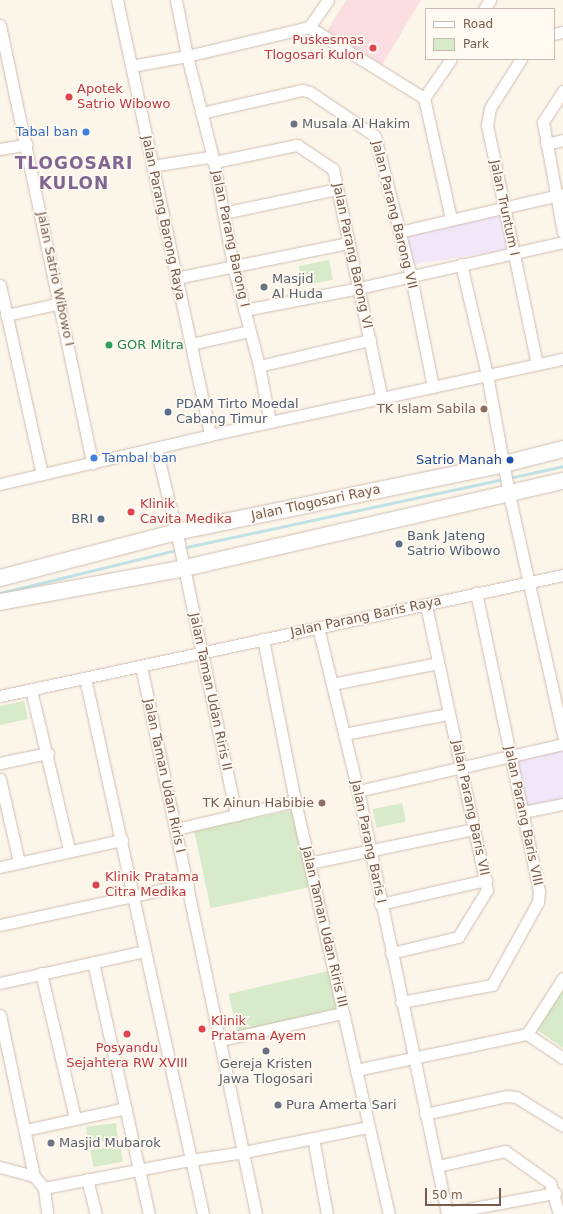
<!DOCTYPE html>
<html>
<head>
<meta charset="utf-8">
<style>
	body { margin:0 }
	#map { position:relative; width:563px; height:1214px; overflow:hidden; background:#fcf5ea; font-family:"DejaVu Sans",sans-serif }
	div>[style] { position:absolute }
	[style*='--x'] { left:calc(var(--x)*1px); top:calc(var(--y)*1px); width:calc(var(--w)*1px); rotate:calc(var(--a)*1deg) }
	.education>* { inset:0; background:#f2e7f9; transform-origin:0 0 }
	.medical>* { inset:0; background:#fadee2 }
	.green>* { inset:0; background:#d7eac9; transform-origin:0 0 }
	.stream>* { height:3px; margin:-1.5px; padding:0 1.5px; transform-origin:1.5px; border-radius:1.5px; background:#bfe1e6 }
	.roads { filter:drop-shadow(0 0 1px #cebdb0) drop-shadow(0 0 1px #cebdb0) }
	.street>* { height:11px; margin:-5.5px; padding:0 5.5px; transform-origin:5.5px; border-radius:5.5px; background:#fff }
	.secondary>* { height:16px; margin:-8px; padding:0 8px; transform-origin:8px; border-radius:8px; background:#fff }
	.dots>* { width:11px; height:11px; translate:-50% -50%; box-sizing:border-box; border:2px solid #fef9f1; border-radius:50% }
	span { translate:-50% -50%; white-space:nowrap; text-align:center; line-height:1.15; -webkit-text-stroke:3.5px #fef9f1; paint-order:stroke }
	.health-label { font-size:13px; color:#be3a42 }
	.right { translate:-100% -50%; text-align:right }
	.left { translate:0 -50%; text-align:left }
	.worship-label { font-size:13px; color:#5b616d }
	.shop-label { font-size:13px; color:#366cbe }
	.street-label { font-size:13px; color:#775b4e }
	.leisure-label { font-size:13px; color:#27864d }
	.service-label { font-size:13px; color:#4e5e75 }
	.education-label { font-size:13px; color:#785e54 }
	.transit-label { font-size:13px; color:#164399 }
	.district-label { font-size:17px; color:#826692; font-weight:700; letter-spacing:1px }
	.legend { position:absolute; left:425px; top:8px; width:130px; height:52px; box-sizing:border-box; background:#fef9f1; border:1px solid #c8bab0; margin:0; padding:5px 7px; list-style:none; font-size:12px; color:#775b4e }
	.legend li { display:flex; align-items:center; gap:8px; height:20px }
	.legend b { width:20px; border:1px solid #c8bab0 }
	.scale { position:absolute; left:425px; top:1188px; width:76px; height:18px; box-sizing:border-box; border:2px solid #775b4e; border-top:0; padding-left:5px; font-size:12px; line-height:14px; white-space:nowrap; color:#775b4e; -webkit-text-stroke:3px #fef9f1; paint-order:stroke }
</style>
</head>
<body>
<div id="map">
	<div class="education">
		<i style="left:503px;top:211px;width:39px;height:102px;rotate:81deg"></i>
		<i style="clip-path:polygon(563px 745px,563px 801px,526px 810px,514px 756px)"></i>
	</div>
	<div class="medical">
		<i style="clip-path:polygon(346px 0,421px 0,382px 65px,327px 31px)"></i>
	</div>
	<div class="green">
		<i style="left:329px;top:260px;width:20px;height:31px;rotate:79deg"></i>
		<i style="clip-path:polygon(24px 701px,28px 719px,0 725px,0 706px)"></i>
		<i style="left:402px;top:803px;width:19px;height:30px;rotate:78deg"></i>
		<i style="left:293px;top:810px;width:79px;height:101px;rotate:78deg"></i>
		<i style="left:328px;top:971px;width:41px;height:102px;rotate:77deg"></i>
		<i style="clip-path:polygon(563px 989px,563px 1048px,536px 1029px)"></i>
		<i style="left:116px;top:1123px;width:16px;height:30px;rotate:83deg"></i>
		<i style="left:120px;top:1145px;width:17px;height:30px;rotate:80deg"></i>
	</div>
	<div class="stream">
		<i style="--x:509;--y:478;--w:55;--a:-12.5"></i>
		<i style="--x:182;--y:548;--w:329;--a:-12.1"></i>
		<i style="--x:0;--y:593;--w:182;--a:-13.7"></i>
	</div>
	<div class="roads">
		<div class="street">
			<i style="--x:117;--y:0;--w:445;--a:77.9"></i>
			<i style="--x:176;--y:0;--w:57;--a:78.9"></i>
			<i style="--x:187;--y:56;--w:109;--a:75.7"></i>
			<i style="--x:214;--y:162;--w:106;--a:79.6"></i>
			<i style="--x:233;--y:266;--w:103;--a:75.4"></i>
			<i style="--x:259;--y:366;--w:57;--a:78.9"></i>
			<i style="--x:328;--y:0;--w:33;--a:125"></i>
			<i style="--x:309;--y:27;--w:135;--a:31.7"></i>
			<i style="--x:424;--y:98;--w:47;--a:-55.3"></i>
			<i style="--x:484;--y:9;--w:11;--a:-56"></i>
			<i style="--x:0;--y:25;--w:448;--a:78.1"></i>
			<i style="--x:554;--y:34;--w:9;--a:-13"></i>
			<i style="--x:521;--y:59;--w:58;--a:122.3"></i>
			<i style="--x:490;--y:108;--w:17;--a:100"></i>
			<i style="--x:487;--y:125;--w:244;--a:78.2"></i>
			<i style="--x:131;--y:66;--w:57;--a:-10.1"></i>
			<i style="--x:187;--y:56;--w:125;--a:-13.4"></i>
			<i style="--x:563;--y:91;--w:37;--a:123"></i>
			<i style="--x:543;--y:122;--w:112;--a:79.7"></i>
			<i style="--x:424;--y:98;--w:124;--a:77.4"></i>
			<i style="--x:201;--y:113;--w:104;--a:-12.8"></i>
			<i style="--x:302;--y:90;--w:8;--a:14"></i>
			<i style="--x:310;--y:92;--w:78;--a:34.1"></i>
			<i style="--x:375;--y:136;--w:146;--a:75.7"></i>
			<i style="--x:411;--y:277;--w:112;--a:78.7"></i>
			<i style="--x:546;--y:144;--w:17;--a:-13"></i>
			<i style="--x:0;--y:149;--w:27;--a:-10"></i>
			<i style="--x:152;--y:166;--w:58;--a:-9"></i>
			<i style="--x:209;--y:157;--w:7;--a:45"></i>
			<i style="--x:214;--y:162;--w:85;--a:-11.6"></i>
			<i style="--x:297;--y:145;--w:43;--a:33.7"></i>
			<i style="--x:333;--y:169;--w:235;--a:78"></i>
			<i style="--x:223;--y:213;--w:116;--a:-11.9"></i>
			<i style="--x:399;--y:232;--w:168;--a:-13"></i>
			<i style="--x:461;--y:264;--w:114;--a:76.8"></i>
			<i style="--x:487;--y:375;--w:121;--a:79.5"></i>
			<i style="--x:509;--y:494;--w:248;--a:77.4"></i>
			<i style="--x:176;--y:278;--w:176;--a:-11.5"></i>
			<i style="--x:0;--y:285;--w:194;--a:77.5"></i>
			<i style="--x:244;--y:310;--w:117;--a:-10.8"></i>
			<i style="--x:359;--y:288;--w:209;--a:-12.7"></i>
			<i style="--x:6;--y:315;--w:56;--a:-12.3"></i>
			<i style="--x:191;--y:344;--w:59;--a:-12.6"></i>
			<i style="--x:259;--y:366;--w:114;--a:-13.2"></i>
			<i style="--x:156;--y:448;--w:99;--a:76.5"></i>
			<i style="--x:179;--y:544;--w:277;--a:78.1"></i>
			<i style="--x:0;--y:484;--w:216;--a:-13.1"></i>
			<i style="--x:210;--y:435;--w:361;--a:-12.2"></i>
			<i style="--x:318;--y:627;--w:169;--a:76.3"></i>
			<i style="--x:358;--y:791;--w:432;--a:78.1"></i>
			<i style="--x:263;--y:639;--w:165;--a:78.8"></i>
			<i style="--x:295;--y:801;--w:424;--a:77.2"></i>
			<i style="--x:141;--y:666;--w:560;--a:78.15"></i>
			<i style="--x:85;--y:678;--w:549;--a:77.58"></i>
			<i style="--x:332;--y:684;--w:108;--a:-11.2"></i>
			<i style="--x:31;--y:690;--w:164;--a:76.6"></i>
			<i style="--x:0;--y:696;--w:576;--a:-12.13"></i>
			<i style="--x:344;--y:734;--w:106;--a:-10.9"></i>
			<i style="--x:0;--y:763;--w:49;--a:-11.8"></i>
			<i style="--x:0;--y:779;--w:85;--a:77.1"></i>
			<i style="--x:358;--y:791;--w:210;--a:-12.9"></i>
			<i style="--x:523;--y:812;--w:41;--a:-11.3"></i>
			<i style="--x:176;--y:829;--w:122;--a:-13.2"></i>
			<i style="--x:309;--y:863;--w:168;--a:-11.6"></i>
			<i style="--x:0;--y:867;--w:125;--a:-12.5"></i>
			<i style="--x:380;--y:904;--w:109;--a:-12.8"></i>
			<i style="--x:0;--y:925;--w:192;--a:-12.3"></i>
			<i style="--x:391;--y:953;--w:69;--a:-13.4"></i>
			<i style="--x:458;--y:937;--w:55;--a:-58.3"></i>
			<i style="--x:487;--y:890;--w:291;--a:-102.1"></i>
			<i style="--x:93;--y:962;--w:258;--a:77.5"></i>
			<i style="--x:41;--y:973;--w:149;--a:76.8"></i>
			<i style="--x:563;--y:978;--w:67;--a:122.7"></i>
			<i style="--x:527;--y:1034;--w:43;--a:33.7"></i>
			<i style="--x:0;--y:983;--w:148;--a:-12.5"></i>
			<i style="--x:401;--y:1002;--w:93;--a:-10.6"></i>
			<i style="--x:492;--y:985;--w:95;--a:-61"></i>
			<i style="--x:538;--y:902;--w:11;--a:-85"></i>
			<i style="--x:539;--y:891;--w:305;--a:-101.9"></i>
			<i style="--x:0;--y:1015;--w:165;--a:78.1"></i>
			<i style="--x:34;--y:1176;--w:16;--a:50"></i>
			<i style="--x:44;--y:1188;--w:26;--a:83"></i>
			<i style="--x:221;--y:1040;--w:125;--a:-12.5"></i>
			<i style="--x:356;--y:1070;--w:175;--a:-11.9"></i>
			<i style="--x:425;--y:1114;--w:83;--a:-12.5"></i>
			<i style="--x:506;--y:1096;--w:10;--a:6"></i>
			<i style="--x:516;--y:1097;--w:55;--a:31.7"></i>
			<i style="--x:25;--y:1130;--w:103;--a:-12.3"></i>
			<i style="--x:313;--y:1138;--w:77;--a:79.6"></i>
			<i style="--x:438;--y:1166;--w:69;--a:-12.6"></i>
			<i style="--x:505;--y:1151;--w:55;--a:35.4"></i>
			<i style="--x:550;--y:1183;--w:32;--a:74"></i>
			<i style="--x:0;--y:1167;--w:35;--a:15"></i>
			<i style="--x:87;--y:1179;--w:36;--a:76"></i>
			<i style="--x:44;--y:1188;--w:149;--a:-10.9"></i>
			<i style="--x:190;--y:1160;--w:55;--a:-8.4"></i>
			<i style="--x:244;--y:1152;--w:126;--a:-11.4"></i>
			<i style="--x:447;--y:1213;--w:110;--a:-10.5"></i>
		</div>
		<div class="secondary">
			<i style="--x:0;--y:578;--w:182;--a:-14.6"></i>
			<i style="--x:176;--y:532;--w:335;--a:-11.7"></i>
			<i style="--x:504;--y:464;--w:61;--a:-14.3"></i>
			<i style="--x:0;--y:602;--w:188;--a:-10.4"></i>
			<i style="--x:185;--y:568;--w:388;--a:-13"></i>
		</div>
	</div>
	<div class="dots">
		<i style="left:373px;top:48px;background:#e0444e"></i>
		<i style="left:69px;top:97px;background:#e0444e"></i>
		<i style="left:294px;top:124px;background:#6b7280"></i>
		<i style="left:86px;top:132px;background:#3f7fe0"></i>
		<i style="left:264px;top:287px;background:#6b7280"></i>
		<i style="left:109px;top:345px;background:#2e9e5b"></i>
		<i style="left:484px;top:409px;background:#8d6e63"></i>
		<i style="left:168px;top:412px;background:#5c6f8a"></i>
		<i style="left:94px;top:458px;background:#3f7fe0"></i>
		<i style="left:510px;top:460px;background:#1a4fb4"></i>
		<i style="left:131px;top:512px;background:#e0444e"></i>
		<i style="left:101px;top:519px;background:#5c6f8a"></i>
		<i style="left:399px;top:544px;background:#5c6f8a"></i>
		<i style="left:322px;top:803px;background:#8d6e63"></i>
		<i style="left:96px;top:885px;background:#e0444e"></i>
		<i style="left:202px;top:1029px;background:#e0444e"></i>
		<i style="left:127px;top:1034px;background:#e0444e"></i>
		<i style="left:266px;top:1051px;background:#6b7280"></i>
		<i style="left:278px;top:1105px;background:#6b7280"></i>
		<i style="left:51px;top:1143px;background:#6b7280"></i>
	</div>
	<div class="health-label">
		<span class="right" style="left:364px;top:48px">Puskesmas<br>Tlogosari Kulon</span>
		<span class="left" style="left:77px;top:97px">Apotek<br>Satrio Wibowo</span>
		<span class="left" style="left:140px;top:512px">Klinik<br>Cavita Medika</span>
		<span class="left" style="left:105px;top:885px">Klinik Pratama<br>Citra Medika</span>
		<span class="left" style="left:211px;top:1029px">Klinik<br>Pratama Ayem</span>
		<span style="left:127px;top:1056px">Posyandu<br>Sejahtera RW XVIII</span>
	</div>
	<div class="worship-label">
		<span class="left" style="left:302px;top:124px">Musala Al Hakim</span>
		<span class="left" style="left:272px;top:287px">Masjid<br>Al Huda</span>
		<span style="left:266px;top:1072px">Gereja Kristen<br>Jawa Tlogosari</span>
		<span class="left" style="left:286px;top:1105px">Pura Amerta Sari</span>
		<span class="left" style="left:59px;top:1143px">Masjid Mubarok</span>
	</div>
	<div class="shop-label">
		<span class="right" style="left:78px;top:132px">Tabal ban</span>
		<span class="left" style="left:102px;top:458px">Tambal ban</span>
	</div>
	<div class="street-label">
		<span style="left:504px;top:208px;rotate:78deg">Jalan Truntum I</span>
		<span style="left:394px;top:215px;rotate:76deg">Jalan Parang Barong VII</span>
		<span style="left:163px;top:218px;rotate:78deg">Jalan Parang Barong Raya</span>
		<span style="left:230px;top:239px;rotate:78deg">Jalan Parang Barong I</span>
		<span style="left:352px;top:256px;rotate:78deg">Jalan Parang Barong VI</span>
		<span style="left:55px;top:279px;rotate:78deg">Jalan Satrio Wibowo I</span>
		<span style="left:316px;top:503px;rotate:-12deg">Jalan Tlogosari Raya</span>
		<span style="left:366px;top:617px;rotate:-12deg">Jalan Parang Baris Raya</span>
		<span style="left:210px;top:692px;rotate:78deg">Jalan Taman Udan Riris II</span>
		<span style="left:164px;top:776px;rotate:78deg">Jalan Taman Udan Riris I</span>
		<span style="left:470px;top:808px;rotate:78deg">Jalan Parang Baris VII</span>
		<span style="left:523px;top:816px;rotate:78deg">Jalan Parang Baris VIII</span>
		<span style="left:368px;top:842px;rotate:78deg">Jalan Parang Baris I</span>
		<span style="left:324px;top:927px;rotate:77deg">Jalan Taman Udan Riris III</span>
	</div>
	<div class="leisure-label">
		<span class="left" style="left:117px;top:345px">GOR Mitra</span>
	</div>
	<div class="service-label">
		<span class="left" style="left:176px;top:412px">PDAM Tirto Moedal<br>Cabang Timur</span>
		<span class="right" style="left:93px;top:519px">BRI</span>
		<span class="left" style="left:407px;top:544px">Bank Jateng<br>Satrio Wibowo</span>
	</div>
	<div class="education-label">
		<span class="right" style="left:476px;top:409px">TK Islam Sabila</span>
		<span class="right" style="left:314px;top:803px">TK Ainun Habibie</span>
	</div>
	<div class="transit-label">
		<span class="right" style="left:502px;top:460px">Satrio Manah</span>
	</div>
	<div class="district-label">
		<span style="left:74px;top:174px">TLOGOSARI<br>KULON</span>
	</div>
	<ul class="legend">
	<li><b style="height:5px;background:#fff"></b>Road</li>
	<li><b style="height:11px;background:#d7eac9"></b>Park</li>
	</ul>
	<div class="scale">50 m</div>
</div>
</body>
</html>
